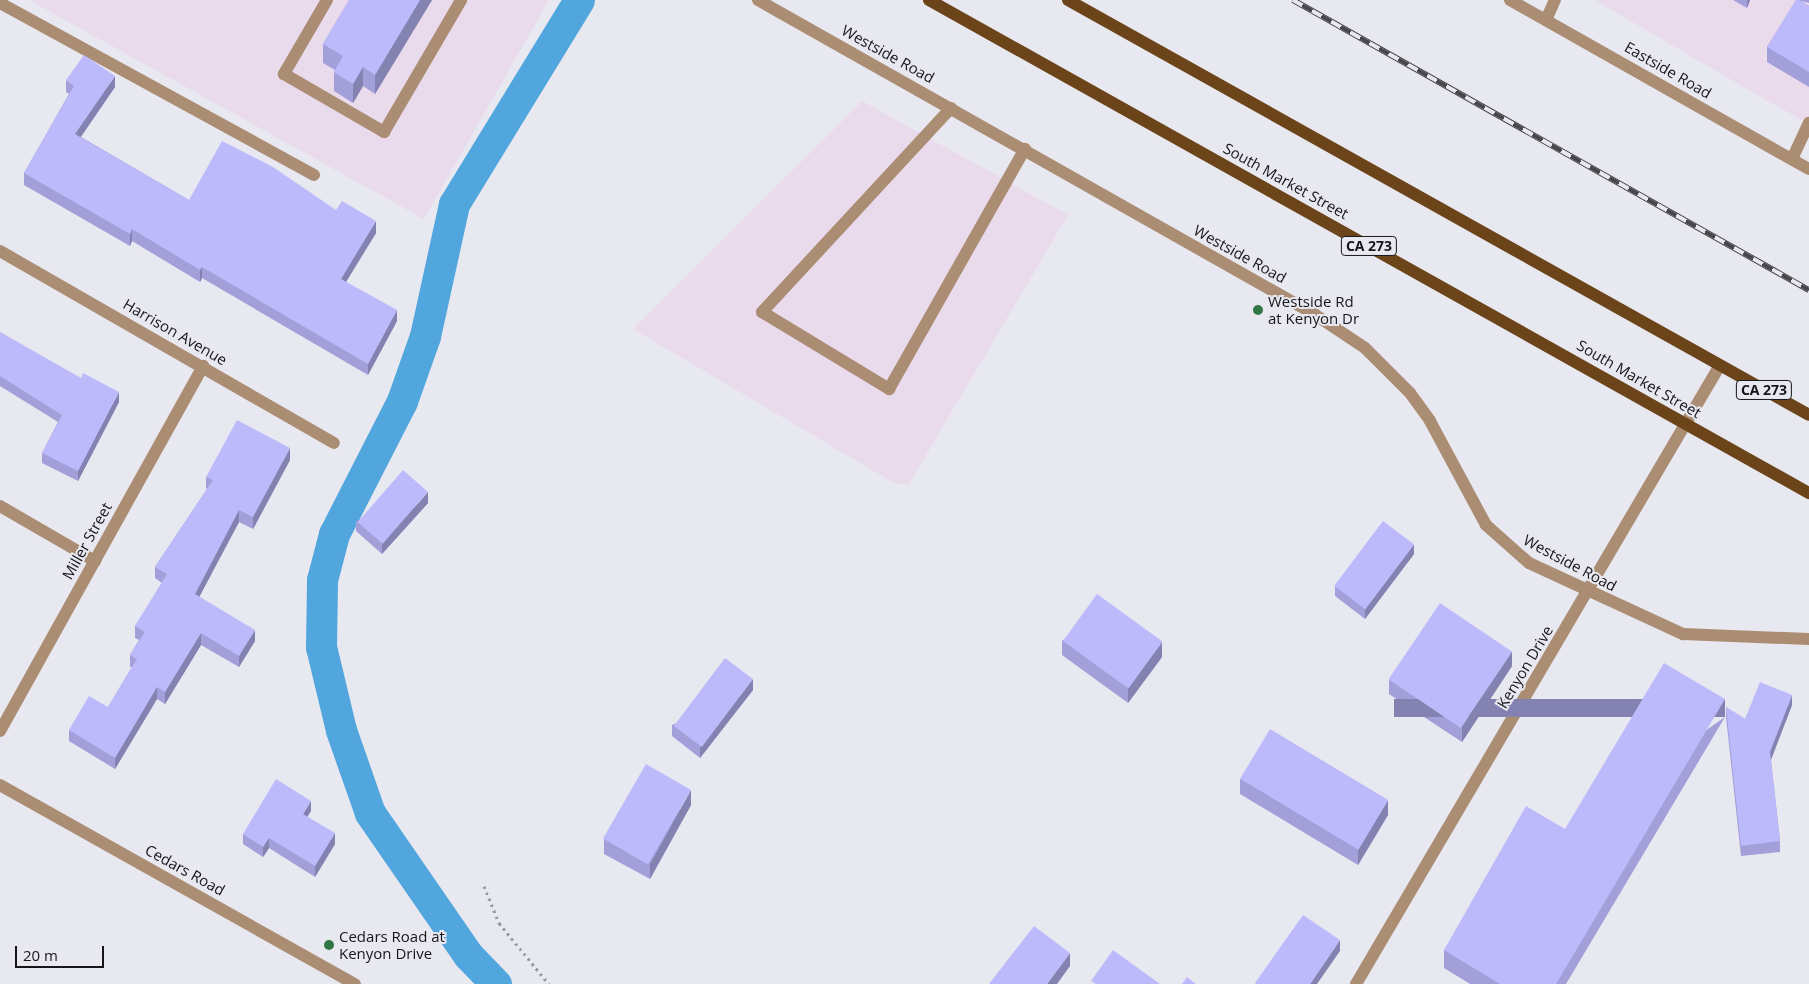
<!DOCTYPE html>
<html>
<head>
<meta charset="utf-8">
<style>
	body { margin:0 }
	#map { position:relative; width:1809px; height:984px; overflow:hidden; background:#e8e8f1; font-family:"Open Sans",sans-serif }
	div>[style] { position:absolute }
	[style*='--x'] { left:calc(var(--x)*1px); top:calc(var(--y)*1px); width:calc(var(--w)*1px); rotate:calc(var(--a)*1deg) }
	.commercial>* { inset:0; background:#e9daec }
	.canal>* { height:31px; margin:-15.5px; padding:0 15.5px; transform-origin:15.5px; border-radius:15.5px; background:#51a6dd }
	.path>* { height:3px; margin-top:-1.5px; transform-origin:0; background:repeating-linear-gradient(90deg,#9999a0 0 2.5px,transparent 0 6.5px) }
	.minor>* { height:12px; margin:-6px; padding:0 6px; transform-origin:6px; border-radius:6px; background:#ab8d73 }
	.major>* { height:12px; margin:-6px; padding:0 6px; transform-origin:6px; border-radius:6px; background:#6c441a }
	.rail>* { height:5.5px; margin-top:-2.75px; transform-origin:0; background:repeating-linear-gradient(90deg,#e8e8f1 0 11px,#46464b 0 22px); box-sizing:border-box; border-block:1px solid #46464b }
	.wall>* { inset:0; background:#a3a0d9 }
	.shaded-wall>* { inset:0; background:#8482b0; transform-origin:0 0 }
	.building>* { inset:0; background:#bdbafc; transform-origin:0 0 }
	.dots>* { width:14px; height:14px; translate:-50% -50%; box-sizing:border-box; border:2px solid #e8e8f1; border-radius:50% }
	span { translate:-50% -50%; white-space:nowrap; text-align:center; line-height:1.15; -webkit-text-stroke:4px #e8e8f1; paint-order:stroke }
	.shield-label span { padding:1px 4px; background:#e8e8f1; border:1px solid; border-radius:4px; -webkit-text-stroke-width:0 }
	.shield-label { font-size:14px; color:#161619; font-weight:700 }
	.street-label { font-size:15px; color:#161619 }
	.poi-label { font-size:15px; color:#161619 }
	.left { translate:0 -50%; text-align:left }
	.scale { position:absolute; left:15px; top:946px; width:89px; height:22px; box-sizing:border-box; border:2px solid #161619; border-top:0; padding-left:6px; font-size:15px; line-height:18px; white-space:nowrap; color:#161619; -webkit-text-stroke:4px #e8e8f1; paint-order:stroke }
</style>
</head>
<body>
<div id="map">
	<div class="commercial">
		<i style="clip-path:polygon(29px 0,549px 0,424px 219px)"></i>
		<i style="clip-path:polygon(1595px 0,1809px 0,1809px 124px,1752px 92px)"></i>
		<i style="clip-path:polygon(862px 101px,1068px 215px,909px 484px,894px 483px,633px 329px)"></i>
	</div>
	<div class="canal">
		<i style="--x:496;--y:984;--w:40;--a:-134"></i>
		<i style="--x:468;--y:955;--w:173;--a:-124.6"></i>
		<i style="--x:370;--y:813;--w:88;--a:-109.3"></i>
		<i style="--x:341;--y:730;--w:85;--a:-103.5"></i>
		<i style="--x:321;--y:647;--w:67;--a:-89.1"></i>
		<i style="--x:322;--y:580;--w:48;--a:-75.4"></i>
		<i style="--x:334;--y:534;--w:149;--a:-62.9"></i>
		<i style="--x:402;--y:401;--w:69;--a:-70.5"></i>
		<i style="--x:425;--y:336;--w:135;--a:-77.6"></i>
		<i style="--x:454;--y:204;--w:239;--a:-58.5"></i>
	</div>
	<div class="path">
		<i style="--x:484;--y:886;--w:40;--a:68"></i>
		<i style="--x:499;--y:923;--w:79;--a:50.7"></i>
	</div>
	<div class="minor">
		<i style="--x:327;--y:0;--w:86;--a:120.2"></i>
		<i style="--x:284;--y:74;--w:116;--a:30.1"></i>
		<i style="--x:384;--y:132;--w:153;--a:-59.7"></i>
		<i style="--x:758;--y:0;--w:639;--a:29.46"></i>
		<i style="--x:1314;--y:314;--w:61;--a:33.7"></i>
		<i style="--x:1365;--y:348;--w:64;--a:45"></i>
		<i style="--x:1410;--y:393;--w:34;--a:54"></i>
		<i style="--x:1430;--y:421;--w:118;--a:61.7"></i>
		<i style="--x:1486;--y:525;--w:57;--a:41.5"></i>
		<i style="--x:1529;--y:563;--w:170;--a:24.8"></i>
		<i style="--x:1683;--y:634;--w:126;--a:2.3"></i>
		<i style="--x:1510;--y:0;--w:343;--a:29.5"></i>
		<i style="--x:0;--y:3;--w:358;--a:28.7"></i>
		<i style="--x:1546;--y:20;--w:22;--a:-66"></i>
		<i style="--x:951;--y:108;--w:278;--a:132.8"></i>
		<i style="--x:762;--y:312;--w:149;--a:31.2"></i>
		<i style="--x:889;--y:389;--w:276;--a:-60.5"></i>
		<i style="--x:1792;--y:159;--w:40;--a:-65"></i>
		<i style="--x:0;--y:251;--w:385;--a:29.9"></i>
		<i style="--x:0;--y:506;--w:110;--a:30.1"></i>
		<i style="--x:0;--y:731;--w:418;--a:-60.9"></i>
		<i style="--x:0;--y:785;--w:407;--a:29.3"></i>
		<i style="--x:1356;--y:984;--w:718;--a:-59.54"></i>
	</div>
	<div class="major">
		<i style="--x:929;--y:0;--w:1009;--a:29.26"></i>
		<i style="--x:1068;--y:0;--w:849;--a:29.25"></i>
	</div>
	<div class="rail">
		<i style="--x:1293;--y:0;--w:592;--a:29.34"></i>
	</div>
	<div class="wall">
		<i style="clip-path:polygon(349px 0,432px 0,375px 94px,363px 86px,353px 103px,334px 91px,334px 72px,335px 70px,323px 63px,323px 44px)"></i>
		<i style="clip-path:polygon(1733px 0,1750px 0,1747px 8px)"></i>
		<i style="clip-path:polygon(1796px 0,1809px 0,1809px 3px,1801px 1px,1809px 6px,1809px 87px,1767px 62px,1767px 47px)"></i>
		<i style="clip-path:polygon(66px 80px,115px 87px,81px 137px,189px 200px,336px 210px,376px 233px,346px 282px,397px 321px,368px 375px,202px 278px,200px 282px,132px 241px,130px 246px,24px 185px,24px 173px,69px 94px,66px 92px)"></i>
		<i style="clip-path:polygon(0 332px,119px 402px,78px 481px,42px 463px,42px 453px,58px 422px,0 386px)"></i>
		<i style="clip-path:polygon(290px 460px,253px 529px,239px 522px,199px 597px,255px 641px,239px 667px,201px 645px,165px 704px,157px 699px,115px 769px,69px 741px,69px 730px,108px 707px,132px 667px,130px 667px,130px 655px,139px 640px,135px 638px,135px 626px,162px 583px,155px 578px,155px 567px,207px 489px,206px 488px,206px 477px)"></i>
		<i style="clip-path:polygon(428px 503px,382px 554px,356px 531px,356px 521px)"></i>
		<i style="clip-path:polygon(1414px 554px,1365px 619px,1335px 596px,1335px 586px)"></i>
		<i style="clip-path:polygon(1062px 640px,1162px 657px,1128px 703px,1062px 655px)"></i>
		<i style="clip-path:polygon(1512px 666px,1462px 742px,1389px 694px,1389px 679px)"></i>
		<i style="clip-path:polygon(753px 690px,700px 758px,672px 736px,672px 725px)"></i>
		<i style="clip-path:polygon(1792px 705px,1771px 760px,1780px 841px,1780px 852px,1741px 856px,1726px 717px,1726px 707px,1745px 719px)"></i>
		<i style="clip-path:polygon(1725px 717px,1566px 984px,1470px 984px,1444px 968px,1444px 950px,1565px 829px)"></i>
		<i style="clip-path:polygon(1240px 779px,1388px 815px,1358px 865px,1240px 794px)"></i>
		<i style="clip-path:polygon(691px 805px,650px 879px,604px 854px,604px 839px)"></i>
		<i style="clip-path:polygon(311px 811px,307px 817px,335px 844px,315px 877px,269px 848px,263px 857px,243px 844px,243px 834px)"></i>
	</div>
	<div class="shaded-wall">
		<i style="clip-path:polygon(420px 0,432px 0,375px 94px,375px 75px)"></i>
		<i style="clip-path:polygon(1747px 0,1750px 0,1747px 8px)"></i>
		<i style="clip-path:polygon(363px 67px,363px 86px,353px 103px,353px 84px)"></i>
		<i style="clip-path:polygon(115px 76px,115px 87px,75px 145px,75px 134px)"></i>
		<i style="clip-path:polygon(376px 221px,376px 233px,341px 290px,341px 279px)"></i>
		<i style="clip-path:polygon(132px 229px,132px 241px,130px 246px,130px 234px)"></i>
		<i style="clip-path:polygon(202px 267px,202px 278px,200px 282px,200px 270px)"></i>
		<i style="clip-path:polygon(397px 310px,397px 321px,368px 375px,368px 364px)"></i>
		<i style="clip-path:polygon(119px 392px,119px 402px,78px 481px,78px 471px)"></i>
		<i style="clip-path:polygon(290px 448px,290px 460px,253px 529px,253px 517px)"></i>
		<i style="clip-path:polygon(428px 492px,428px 503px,382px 554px,382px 544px)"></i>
		<i style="clip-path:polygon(239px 510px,239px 522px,195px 605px,195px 594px)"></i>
		<i style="clip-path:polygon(1414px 544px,1414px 554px,1365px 619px,1365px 609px)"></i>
		<i style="clip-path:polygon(255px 630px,255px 641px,239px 667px,239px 656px)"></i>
		<i style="clip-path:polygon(201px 633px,201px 645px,165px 704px,165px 692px)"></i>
		<i style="clip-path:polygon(1162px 642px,1162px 657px,1128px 703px,1128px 688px)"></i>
		<i style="clip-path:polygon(1512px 651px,1512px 666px,1462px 742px,1462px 727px)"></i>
		<i style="clip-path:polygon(753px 679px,753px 690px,700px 758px,700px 747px)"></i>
		<i style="clip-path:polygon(157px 687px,157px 699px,115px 769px,115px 758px)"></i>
		<i style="clip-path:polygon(1792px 695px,1792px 705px,1770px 762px,1770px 752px)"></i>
		<i style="left:1725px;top:699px;width:18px;height:331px;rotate:90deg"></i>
		<i style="clip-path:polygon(691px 790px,691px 805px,650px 879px,650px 864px)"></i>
		<i style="clip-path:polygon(1388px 800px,1388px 815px,1358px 865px,1358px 850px)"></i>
		<i style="clip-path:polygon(311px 801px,311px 811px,303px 824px,303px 814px)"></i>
		<i style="clip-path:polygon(335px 833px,335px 844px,315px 877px,315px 866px)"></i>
		<i style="clip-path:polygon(269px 838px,269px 848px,263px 857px,263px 847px)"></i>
		<i style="clip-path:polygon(1340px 940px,1340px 951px,1317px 984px,1310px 984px)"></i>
		<i style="clip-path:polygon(1070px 953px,1070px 966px,1057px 984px,1047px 984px)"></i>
	</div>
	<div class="building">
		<i style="clip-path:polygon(349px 0,420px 0,375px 75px,363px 67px,353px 84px,334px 72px,343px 56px,323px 44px)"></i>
		<i style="clip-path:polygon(1796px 0,1799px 0,1809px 6px,1809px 72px,1767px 47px)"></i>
		<i style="clip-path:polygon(84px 55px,115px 76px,75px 134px,189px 200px,222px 141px,273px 167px,336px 210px,342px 201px,376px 221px,341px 279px,397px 310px,368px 364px,202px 267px,200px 270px,132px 229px,130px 234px,24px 173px,74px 86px,66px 80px)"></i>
		<i style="clip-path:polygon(0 332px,81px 378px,83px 373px,119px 392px,78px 471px,42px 453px,62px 415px,0 376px)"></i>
		<i style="clip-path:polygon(237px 420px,290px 448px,253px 517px,239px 510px,195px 594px,255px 630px,239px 656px,201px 633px,165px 692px,157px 687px,115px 758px,69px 730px,89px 696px,108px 707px,137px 659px,130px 655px,145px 632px,135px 626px,167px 574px,155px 567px,213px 480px,206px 477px)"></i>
		<i style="left:403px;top:470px;width:33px;height:69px;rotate:41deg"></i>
		<i style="left:1383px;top:521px;width:39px;height:81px;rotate:37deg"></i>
		<i style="left:1097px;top:594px;width:81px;height:58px;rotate:36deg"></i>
		<i style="left:1440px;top:603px;width:87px;height:92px;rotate:34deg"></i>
		<i style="left:725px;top:658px;width:35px;height:85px;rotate:37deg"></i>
		<i style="clip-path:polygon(1664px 663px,1725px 699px,1556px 984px,1500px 984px,1444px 950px,1526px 806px,1565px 829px)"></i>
		<i style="clip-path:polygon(1760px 682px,1792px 695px,1770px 752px,1780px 841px,1741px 846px,1726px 707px,1745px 719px)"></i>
		<i style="left:1270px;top:729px;width:138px;height:58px;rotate:31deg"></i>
		<i style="left:646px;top:764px;width:52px;height:86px;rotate:30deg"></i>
		<i style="clip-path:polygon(276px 779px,311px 801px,303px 814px,335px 833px,315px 866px,269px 838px,263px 847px,243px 834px)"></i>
		<i style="clip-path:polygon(1303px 915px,1340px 940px,1310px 984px,1256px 984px,1255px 983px)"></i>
		<i style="clip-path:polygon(1034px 926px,1070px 953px,1047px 984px,989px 984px)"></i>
		<i style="clip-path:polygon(1113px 950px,1160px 984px,1096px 984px,1091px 981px)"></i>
		<i style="clip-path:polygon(1187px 977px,1196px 984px,1182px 984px)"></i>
	</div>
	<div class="dots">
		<i style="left:1258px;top:310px;background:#317743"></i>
		<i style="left:329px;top:945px;background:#317743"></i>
	</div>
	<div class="shield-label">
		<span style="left:1369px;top:246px">CA 273</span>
		<span style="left:1764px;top:390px">CA 273</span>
	</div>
	<div class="street-label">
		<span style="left:888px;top:54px;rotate:29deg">Westside Road</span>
		<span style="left:1668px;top:70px;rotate:30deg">Eastside Road</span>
		<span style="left:1286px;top:181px;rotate:29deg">South Market Street</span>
		<span style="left:1240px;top:254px;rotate:29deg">Westside Road</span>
		<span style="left:175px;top:332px;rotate:30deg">Harrison Avenue</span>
		<span style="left:1639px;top:379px;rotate:30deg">South Market Street</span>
		<span style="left:87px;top:541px;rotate:-61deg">Miller Street</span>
		<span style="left:1570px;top:563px;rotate:28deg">Westside Road</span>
		<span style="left:1525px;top:667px;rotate:-59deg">Kenyon Drive</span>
		<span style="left:185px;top:870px;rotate:29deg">Cedars Road</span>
	</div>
	<div class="poi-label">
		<span class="left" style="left:1268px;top:310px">Westside Rd<br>at Kenyon Dr</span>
		<span class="left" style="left:339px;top:945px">Cedars Road at<br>Kenyon Drive</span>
	</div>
	<div class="scale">20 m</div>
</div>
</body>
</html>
